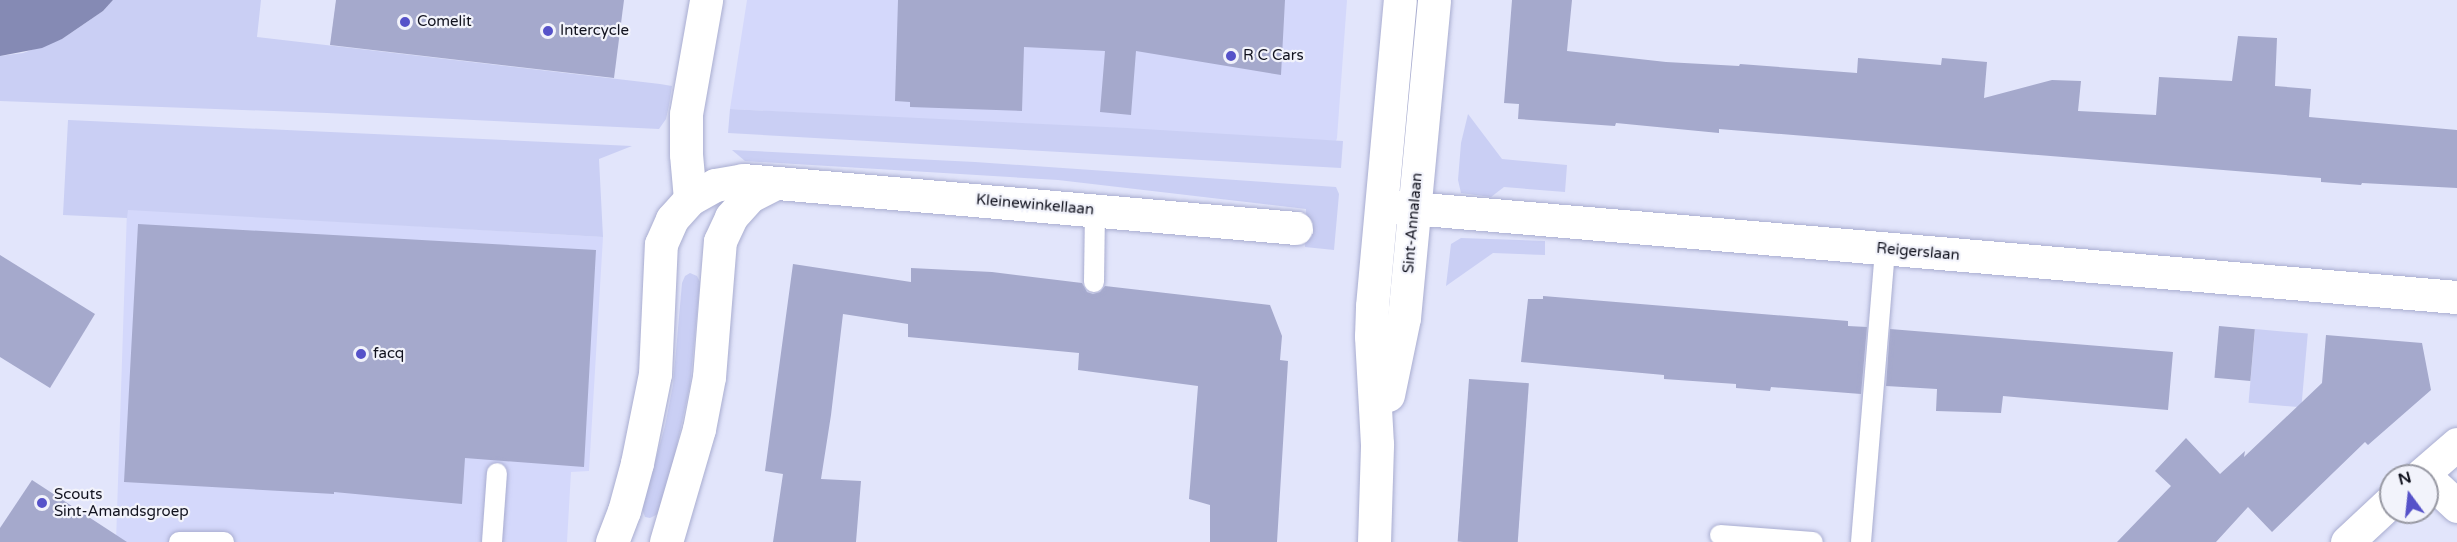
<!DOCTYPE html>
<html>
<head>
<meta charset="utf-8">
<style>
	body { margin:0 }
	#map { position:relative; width:2457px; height:542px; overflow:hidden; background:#e2e5fb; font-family:"Varela Round",sans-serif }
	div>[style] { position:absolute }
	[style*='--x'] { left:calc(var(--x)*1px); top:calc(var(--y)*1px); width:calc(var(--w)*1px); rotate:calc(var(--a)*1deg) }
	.built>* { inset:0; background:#d4d8fb }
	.green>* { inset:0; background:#cacff4; transform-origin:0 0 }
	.water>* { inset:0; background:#858ab4 }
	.building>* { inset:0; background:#a5a9cc; transform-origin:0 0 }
	.roads { filter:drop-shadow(0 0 2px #a9add0) drop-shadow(0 0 2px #a9add0) }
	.lane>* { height:20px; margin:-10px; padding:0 10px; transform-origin:10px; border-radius:10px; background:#fff }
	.street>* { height:33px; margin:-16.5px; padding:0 16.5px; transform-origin:16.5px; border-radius:16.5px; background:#fff }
	.secondary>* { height:33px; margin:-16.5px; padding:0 16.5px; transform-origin:16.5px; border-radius:16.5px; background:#fff }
	.dots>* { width:16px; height:16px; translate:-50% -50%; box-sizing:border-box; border:3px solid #f2f3fb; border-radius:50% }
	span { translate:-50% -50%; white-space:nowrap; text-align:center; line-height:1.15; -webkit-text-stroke:4.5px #f2f3fb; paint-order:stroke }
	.poi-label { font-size:15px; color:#11121e }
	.left { translate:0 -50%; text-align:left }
	.street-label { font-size:15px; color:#11121e }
	.north { position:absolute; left:2379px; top:464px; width:60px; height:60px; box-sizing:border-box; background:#f2f3fb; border:2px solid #9899a3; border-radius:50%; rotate:345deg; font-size:16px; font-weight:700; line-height:24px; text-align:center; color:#11121e }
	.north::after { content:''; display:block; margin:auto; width:21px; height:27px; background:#5652c9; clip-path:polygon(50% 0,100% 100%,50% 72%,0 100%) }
</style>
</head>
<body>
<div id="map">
	<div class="built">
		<i style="clip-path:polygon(747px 0,1347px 0,1337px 138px,1336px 141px,730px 109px)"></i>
		<i style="clip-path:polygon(127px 209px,603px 237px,589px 471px,571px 472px,567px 542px,116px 542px)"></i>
	</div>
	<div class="green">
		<i style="clip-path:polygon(113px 0,261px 0,257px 37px,660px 84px,672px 86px,669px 105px,666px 119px,659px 129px,327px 113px,0 101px,0 56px,23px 53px,62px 39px,103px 11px)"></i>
		<i style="clip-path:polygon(730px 109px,1127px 128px,1343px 141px,1341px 168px,728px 133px)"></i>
		<i style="clip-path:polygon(1468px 114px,1502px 159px,1567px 165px,1565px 192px,1504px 187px,1491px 197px,1461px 193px,1458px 180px,1461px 143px)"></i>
		<i style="clip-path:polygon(68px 120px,69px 120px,632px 146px,599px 159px,603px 237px,128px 210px,127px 218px,63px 215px)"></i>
		<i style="clip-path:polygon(732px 150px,975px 162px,1336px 187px,1339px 194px,1334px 250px,1305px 247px,1306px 209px,1058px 180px,745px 161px)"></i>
		<i style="clip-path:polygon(1461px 238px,1545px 241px,1545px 255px,1493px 253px,1446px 286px,1451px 244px)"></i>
		<i style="clip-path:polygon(690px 273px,697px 276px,700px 282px,690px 385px,671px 473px,658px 514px,650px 518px,645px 517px,642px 509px,665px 426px,673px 385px,682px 283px,685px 276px)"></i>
		<i style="left:2255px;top:329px;width:53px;height:74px;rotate:5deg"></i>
	</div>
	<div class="water">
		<i style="clip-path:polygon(0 0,113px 0,103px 11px,62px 39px,42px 48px,0 56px)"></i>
	</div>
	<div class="building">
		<i style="clip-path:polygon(336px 0,624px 0,614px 78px,330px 45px)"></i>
		<i style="clip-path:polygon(898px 0,1285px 0,1281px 75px,1136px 51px,1131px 115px,1100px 112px,1105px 51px,1024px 47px,1022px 111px,910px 107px,910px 102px,895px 101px)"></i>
		<i style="clip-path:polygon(1512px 0,1572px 0,1567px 51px,1666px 62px,1739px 66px,1740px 64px,1857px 73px,1858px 58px,1941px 65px,1942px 58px,1987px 62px,1984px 98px,2052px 80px,2081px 81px,2078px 111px,2156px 115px,2159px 77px,2232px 81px,2238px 36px,2277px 38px,2275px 86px,2311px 89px,2309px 117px,2457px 130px,2457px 188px,2362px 183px,2361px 185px,2321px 182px,2321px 178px,1719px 129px,1719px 133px,1616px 123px,1615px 126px,1518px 119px,1519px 104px,1504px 103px)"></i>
		<i style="clip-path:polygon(138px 224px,596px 250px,584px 467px,465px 458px,462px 504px,334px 492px,334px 494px,124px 482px)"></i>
		<i style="clip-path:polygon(0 255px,95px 314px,50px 388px,0 357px)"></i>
		<i style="clip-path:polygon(793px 264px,911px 282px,911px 268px,992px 272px,1082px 283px,1087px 292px,1093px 294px,1100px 292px,1105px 286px,1270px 305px,1282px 336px,1280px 360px,1288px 361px,1277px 542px,1210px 542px,1210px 505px,1189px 499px,1198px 386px,1078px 370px,1079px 353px,908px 337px,908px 324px,843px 314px,831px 415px,821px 479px,861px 481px,856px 542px,773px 542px,783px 474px,765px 471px)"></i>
		<i style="clip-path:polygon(1543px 296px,1848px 321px,1848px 326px,1867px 327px,1861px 394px,1771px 387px,1770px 391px,1736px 388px,1736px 384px,1664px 379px,1664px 375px,1521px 362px,1528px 299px,1543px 299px)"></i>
		<i style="left:2219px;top:326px;width:36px;height:52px;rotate:5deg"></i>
		<i style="clip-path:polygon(1890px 329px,2173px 352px,2168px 410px,2003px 396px,2001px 413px,1936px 411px,1937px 389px,1886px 386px)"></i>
		<i style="clip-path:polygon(2326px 335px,2422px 343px,2431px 390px,2368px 445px,2365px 442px,2272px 532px,2248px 507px,2216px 542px,2117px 542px,2171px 486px,2155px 471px,2186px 438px,2220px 474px,2245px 451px,2244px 457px,2322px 383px)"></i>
		<i style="left:1469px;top:379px;width:60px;height:163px;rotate:4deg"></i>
		<i style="clip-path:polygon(32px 480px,127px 542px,0 542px,0 528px)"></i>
	</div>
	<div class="roads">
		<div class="lane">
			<i style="--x:1094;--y:282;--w:72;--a:-89.2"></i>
			<i style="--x:1720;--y:535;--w:93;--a:4.3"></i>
			<i style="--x:179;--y:542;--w:45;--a:0"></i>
			<i style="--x:492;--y:542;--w:69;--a:-85.9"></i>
			<i style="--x:1861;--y:542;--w:294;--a:-85.3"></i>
		</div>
		<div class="street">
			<i style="--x:690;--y:199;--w:45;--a:-95.1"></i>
			<i style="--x:686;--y:154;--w:40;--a:-90"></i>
			<i style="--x:686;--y:114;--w:116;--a:-80"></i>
			<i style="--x:1388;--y:206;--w:1073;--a:4.87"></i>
			<i style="--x:2427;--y:478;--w:41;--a:43"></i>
			<i style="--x:612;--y:542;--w:33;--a:-69"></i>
			<i style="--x:624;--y:511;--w:50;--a:-74.8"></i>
			<i style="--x:637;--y:463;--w:91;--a:-78.6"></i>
			<i style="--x:655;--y:374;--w:130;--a:-87.4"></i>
			<i style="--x:661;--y:244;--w:27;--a:-66"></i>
			<i style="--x:672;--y:219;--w:27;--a:-48"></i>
			<i style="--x:690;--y:199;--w:29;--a:-29"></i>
			<i style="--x:715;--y:185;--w:28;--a:-10"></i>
			<i style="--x:743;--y:180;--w:555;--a:4.96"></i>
			<i style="--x:666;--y:542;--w:118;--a:-73.7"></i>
			<i style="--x:699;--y:429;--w:53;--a:-79.1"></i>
			<i style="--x:709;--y:377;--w:136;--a:-85.4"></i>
			<i style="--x:720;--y:241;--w:26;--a:-65"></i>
			<i style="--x:731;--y:217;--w:28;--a:-48"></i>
			<i style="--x:750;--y:196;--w:28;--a:-27"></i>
		</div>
		<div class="secondary">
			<i style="--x:1388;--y:395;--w:79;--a:-78.3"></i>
			<i style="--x:1404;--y:318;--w:319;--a:-84.6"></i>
			<i style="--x:2420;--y:476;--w:49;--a:-40.9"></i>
			<i style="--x:1374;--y:542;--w:98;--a:-88.2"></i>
			<i style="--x:1377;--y:444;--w:108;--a:-93.2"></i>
			<i style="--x:1371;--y:336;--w:30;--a:-88"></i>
			<i style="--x:1372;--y:306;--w:307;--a:-84.8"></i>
			<i style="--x:2347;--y:542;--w:60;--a:-43"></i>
		</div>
	</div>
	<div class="dots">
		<i style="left:405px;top:22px;background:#5652c9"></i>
		<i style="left:548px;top:31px;background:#5652c9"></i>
		<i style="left:1231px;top:56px;background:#5652c9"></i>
		<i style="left:361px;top:354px;background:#5652c9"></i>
		<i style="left:42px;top:503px;background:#5652c9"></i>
	</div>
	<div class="poi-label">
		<span class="left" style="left:417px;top:22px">Comelit</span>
		<span class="left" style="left:560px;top:31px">Intercycle</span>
		<span class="left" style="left:1243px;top:56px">R C Cars</span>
		<span class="left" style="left:373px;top:354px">facq</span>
		<span class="left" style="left:54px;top:503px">Scouts<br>Sint-Amandsgroep</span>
	</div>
	<div class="street-label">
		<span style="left:1035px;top:205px;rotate:5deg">Kleinewinkellaan</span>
		<span style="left:1413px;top:223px;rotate:-85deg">Sint-Annalaan</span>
		<span style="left:1918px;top:252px;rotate:5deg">Reigerslaan</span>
	</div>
	<div class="north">N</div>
</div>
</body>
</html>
